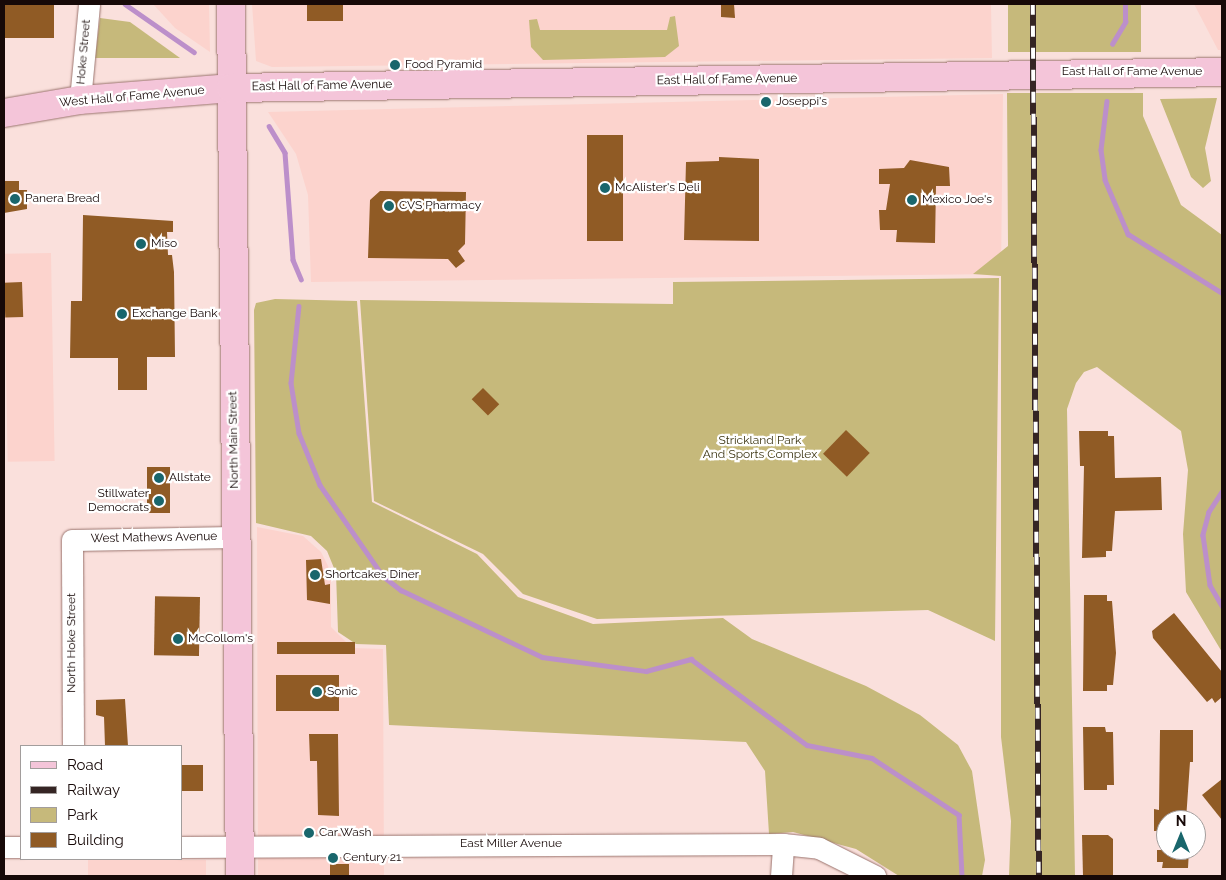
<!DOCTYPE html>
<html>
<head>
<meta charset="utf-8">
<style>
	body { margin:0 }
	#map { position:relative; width:1226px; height:880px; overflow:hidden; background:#fae0dc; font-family:Raleway,sans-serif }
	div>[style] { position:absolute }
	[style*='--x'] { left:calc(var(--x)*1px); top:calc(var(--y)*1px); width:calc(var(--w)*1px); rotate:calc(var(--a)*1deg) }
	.built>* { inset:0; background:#fcd3cd; transform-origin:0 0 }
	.green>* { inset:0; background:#c6b97b; transform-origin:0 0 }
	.stream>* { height:4.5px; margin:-2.25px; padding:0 2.25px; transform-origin:2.25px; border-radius:2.25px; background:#bc8fca }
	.building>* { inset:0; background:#905b25; transform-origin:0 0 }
	.roads { filter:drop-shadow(0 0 1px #9b756f) drop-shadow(0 0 1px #9b756f) }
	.minor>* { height:21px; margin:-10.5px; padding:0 10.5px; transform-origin:10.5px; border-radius:10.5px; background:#fff }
	.major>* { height:28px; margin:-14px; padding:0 14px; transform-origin:14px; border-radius:14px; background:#f4c5d9 }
	.rail>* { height:5.5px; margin-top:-2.75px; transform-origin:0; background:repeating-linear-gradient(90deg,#fff 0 11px,#352524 0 22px); box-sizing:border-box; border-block:1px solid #352524 }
	.dots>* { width:14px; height:14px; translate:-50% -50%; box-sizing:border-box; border:2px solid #fff; border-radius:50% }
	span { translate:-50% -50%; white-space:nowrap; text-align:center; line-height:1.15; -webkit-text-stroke:4.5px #fff; paint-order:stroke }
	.street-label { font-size:12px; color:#170908 }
	.poi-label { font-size:12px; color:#170908 }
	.left { translate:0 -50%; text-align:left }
	.right { translate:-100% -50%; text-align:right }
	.park-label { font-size:12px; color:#3d3614 }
	.frame { position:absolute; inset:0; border:5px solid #170908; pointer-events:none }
	.legend { position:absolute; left:20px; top:745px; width:162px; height:115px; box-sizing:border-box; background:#fff; border:1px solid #a29d9c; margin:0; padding:6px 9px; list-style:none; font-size:15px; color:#170908 }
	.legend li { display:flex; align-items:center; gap:10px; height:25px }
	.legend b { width:25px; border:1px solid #a29d9c }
	.north { position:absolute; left:1156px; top:810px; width:50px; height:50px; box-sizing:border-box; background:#fff; border:1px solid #a29d9c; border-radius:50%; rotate:0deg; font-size:14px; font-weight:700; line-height:20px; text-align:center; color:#170908 }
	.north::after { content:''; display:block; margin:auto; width:18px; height:22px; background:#19666c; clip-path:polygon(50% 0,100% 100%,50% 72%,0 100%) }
</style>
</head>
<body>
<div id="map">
	<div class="built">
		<i style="clip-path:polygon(153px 4px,209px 4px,210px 52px,175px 28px)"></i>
		<i style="clip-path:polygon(252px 4px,991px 4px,992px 58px,272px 67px,256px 61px)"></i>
		<i style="clip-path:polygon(1194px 4px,1222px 4px,1222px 50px,1218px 50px)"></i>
		<i style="clip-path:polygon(1003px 94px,1001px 274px,311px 282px,308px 195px,296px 154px,268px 112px)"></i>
		<i style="left:51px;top:253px;width:208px;height:47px;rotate:89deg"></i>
		<i style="clip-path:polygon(257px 527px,303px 536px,321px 552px,331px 572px,331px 627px,352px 648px,383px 649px,384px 876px,258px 876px)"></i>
		<i style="left:88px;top:860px;width:118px;height:16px"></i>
	</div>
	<div class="green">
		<i style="left:1008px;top:4px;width:133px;height:48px"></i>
		<i style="clip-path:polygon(675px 16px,679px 46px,665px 57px,543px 60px,531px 47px,529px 20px,537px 19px,540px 30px,667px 30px,670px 17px)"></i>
		<i style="clip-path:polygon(100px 18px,130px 22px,180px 58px,95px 58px)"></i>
		<i style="clip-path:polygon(1007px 93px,1143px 93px,1143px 116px,1181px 205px,1222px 235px,1222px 652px,1186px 592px,1183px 534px,1188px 470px,1181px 431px,1097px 367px,1084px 372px,1076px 383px,1067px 409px,1075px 876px,1009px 876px,1011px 821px,1001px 737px,1001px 276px,973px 274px,1008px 246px)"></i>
		<i style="clip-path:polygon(1217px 98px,1205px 148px,1211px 181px,1203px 188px,1191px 177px,1160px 99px)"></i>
		<i style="clip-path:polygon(999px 278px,995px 641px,928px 610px,597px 619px,523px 594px,483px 554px,374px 501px,360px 300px,673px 304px,673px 282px)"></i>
		<i style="clip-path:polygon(275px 299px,357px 301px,372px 502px,477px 554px,518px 597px,593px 624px,723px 618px,752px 639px,866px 686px,920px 715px,958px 745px,972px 771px,985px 860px,982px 876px,899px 876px,856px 849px,793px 832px,769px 834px,765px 771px,746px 742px,389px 725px,386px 645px,356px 644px,338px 632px,336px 573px,327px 551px,311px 536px,256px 523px,254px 310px,256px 303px)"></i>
	</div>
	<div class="stream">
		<i style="--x:125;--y:4;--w:84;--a:34.8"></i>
		<i style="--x:1112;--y:44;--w:26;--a:-59"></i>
		<i style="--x:1125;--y:22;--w:18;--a:-90"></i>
		<i style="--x:1107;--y:101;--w:49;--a:97"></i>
		<i style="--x:1101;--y:150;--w:30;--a:82"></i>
		<i style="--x:1105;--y:180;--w:59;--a:66.9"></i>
		<i style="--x:1128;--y:234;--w:111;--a:32.1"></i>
		<i style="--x:269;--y:126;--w:31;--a:59"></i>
		<i style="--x:285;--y:153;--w:107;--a:85.7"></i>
		<i style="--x:293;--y:260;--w:21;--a:67"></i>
		<i style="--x:299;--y:306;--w:77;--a:95.9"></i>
		<i style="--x:291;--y:383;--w:51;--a:80.9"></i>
		<i style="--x:299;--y:433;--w:56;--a:68"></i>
		<i style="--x:320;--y:485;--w:111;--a:55.3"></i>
		<i style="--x:383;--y:576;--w:23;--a:38"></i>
		<i style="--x:401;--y:590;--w:156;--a:25.4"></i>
		<i style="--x:542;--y:657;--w:105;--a:7.7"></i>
		<i style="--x:646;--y:671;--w:47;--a:-14.9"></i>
		<i style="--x:691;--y:659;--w:144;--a:36.6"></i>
		<i style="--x:807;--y:745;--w:66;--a:11.3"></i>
		<i style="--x:872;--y:758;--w:104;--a:33.2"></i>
		<i style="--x:959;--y:815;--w:61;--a:87.2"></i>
		<i style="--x:1222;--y:492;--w:24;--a:123"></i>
		<i style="--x:1209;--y:512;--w:24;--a:105"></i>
		<i style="--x:1203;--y:535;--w:50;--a:82"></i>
		<i style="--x:1210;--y:585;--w:24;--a:60"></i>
	</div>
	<div class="building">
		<i style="left:4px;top:4px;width:50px;height:34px"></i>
		<i style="left:307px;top:4px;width:36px;height:17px"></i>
		<i style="clip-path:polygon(721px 4px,734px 4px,735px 18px,721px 17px)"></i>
		<i style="left:587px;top:135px;width:36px;height:106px"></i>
		<i style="clip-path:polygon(719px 157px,759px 159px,759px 241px,684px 240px,686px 162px,719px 161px)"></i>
		<i style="clip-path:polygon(910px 160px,949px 167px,950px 186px,936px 186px,935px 243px,896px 242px,897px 230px,880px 230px,879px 210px,886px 210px,890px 184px,879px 184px,879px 169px,904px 168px)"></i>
		<i style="clip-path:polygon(4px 181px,19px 181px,19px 190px,27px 190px,27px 209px,4px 213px)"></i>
		<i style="clip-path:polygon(380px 191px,466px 192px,465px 244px,458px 251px,465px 261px,456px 268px,448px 259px,368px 258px,370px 200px)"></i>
		<i style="clip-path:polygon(83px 215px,173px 221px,173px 232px,167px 232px,168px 255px,172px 255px,174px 272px,175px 357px,147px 357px,147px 390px,118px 390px,118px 358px,70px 358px,71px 301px,82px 301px)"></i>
		<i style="left:22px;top:282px;width:35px;height:18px;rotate:88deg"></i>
		<i style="left:483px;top:388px;width:23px;height:16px;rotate:45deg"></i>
		<i style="left:846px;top:430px;width:33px;height:33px;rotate:44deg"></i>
		<i style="clip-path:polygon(1079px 431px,1108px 431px,1108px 436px,1114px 436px,1115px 478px,1161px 477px,1162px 510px,1115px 511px,1112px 551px,1106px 551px,1106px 557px,1082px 558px,1084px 466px,1080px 466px)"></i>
		<i style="left:147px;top:467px;width:23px;height:46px"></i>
		<i style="clip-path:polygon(321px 559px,325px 585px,330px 584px,330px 604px,307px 600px,306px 560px)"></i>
		<i style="clip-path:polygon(1084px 595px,1107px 595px,1107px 601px,1112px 601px,1116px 653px,1113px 685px,1107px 685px,1107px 691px,1083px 691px)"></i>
		<i style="left:200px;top:597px;width:59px;height:45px;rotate:91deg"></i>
		<i style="clip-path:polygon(1174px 613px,1222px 672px,1222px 697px,1215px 703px,1212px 698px,1207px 702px,1153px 638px,1152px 631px)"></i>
		<i style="left:277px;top:642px;width:78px;height:12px"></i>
		<i style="left:276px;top:675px;width:63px;height:36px"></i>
		<i style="clip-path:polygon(125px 699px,128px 746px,105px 746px,104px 717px,96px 715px,96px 700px)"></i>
		<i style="clip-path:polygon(1083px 727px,1105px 727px,1106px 732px,1113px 732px,1114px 785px,1107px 785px,1107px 790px,1084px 790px)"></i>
		<i style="clip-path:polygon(1160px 730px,1193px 730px,1193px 762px,1190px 762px,1186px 820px,1166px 820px,1166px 831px,1154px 831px,1154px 809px,1159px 810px)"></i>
		<i style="clip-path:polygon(309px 734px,338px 734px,339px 816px,318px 815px,317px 761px,310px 761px)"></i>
		<i style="left:181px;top:765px;width:22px;height:26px"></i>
		<i style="clip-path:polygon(1222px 779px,1222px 820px,1202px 795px)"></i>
		<i style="clip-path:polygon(1082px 835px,1108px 835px,1113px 839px,1113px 876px,1083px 876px)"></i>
		<i style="clip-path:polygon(1157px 850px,1189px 850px,1188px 868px,1162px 868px,1163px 862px,1157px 862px)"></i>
		<i style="left:330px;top:864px;width:19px;height:12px"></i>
	</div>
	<div class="roads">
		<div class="minor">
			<i style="--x:80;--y:100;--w:96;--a:-84.6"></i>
			<i style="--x:73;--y:746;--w:206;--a:-90.3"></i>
			<i style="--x:72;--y:540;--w:163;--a:-1.1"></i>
			<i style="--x:4;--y:847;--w:17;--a:0"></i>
			<i style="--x:181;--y:847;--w:602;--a:-0.29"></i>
			<i style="--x:783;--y:844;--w:36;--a:6"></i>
			<i style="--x:819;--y:848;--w:63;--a:26.6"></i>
			<i style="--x:781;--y:876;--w:32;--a:-86"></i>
		</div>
		<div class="major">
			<i style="--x:231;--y:4;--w:872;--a:89.41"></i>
			<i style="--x:4;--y:113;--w:77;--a:-9.7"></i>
			<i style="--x:80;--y:100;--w:151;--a:-4.5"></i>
			<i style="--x:231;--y:88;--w:991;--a:-0.92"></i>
		</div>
	</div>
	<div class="rail">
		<i style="--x:1033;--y:4;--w:872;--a:89.61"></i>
	</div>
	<div class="dots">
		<i style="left:395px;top:65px;background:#19666c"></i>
		<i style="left:766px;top:102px;background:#19666c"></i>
		<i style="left:605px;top:188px;background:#19666c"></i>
		<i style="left:15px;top:199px;background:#19666c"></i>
		<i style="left:912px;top:200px;background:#19666c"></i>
		<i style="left:389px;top:206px;background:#19666c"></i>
		<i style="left:141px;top:244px;background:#19666c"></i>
		<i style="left:122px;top:314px;background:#19666c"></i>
		<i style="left:159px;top:478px;background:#19666c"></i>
		<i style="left:159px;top:501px;background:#19666c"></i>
		<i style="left:315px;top:575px;background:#19666c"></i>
		<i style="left:178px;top:639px;background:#19666c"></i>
		<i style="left:317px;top:692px;background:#19666c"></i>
		<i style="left:309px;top:833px;background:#19666c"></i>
		<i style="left:333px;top:858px;background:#19666c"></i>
	</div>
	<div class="street-label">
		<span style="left:84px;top:52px;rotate:-85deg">Hoke Street</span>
		<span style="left:1132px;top:72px">East Hall of Fame Avenue</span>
		<span style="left:727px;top:80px;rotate:-1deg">East Hall of Fame Avenue</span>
		<span style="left:322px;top:86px;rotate:-1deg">East Hall of Fame Avenue</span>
		<span style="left:132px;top:97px;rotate:-5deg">West Hall of Fame Avenue</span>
		<span style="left:234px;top:440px;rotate:-91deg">North Main Street</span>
		<span style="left:154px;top:538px;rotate:-1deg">West Mathews Avenue</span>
		<span style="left:72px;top:643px;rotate:-90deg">North Hoke Street</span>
		<span style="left:511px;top:844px">East Miller Avenue</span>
	</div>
	<div class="poi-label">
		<span class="left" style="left:405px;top:65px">Food Pyramid</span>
		<span class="left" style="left:776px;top:102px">Joseppi's</span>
		<span class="left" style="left:615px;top:188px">McAlister's Deli</span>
		<span class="left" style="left:25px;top:199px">Panera Bread</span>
		<span class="left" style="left:922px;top:200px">Mexico Joe's</span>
		<span class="left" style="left:399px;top:206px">CVS Pharmacy</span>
		<span class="left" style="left:151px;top:244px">Miso</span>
		<span class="left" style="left:132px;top:314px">Exchange Bank</span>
		<span class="left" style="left:169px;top:478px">Allstate</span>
		<span class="right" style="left:149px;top:501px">Stillwater<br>Democrats</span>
		<span class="left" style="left:325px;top:575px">Shortcakes Diner</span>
		<span class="left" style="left:188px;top:639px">McCollom's</span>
		<span class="left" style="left:327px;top:692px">Sonic</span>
		<span class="left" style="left:319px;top:833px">Car Wash</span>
		<span class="left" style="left:343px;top:858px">Century 21</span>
	</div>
	<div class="park-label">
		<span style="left:760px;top:448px">Strickland Park<br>And Sports Complex</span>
	</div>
	<div class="frame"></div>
	<ul class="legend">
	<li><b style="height:6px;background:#f4c5d9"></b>Road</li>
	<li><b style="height:6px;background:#352524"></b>Railway</li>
	<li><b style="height:14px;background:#c6b97b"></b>Park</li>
	<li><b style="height:14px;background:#905b25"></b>Building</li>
	</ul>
	<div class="north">N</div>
</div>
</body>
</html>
